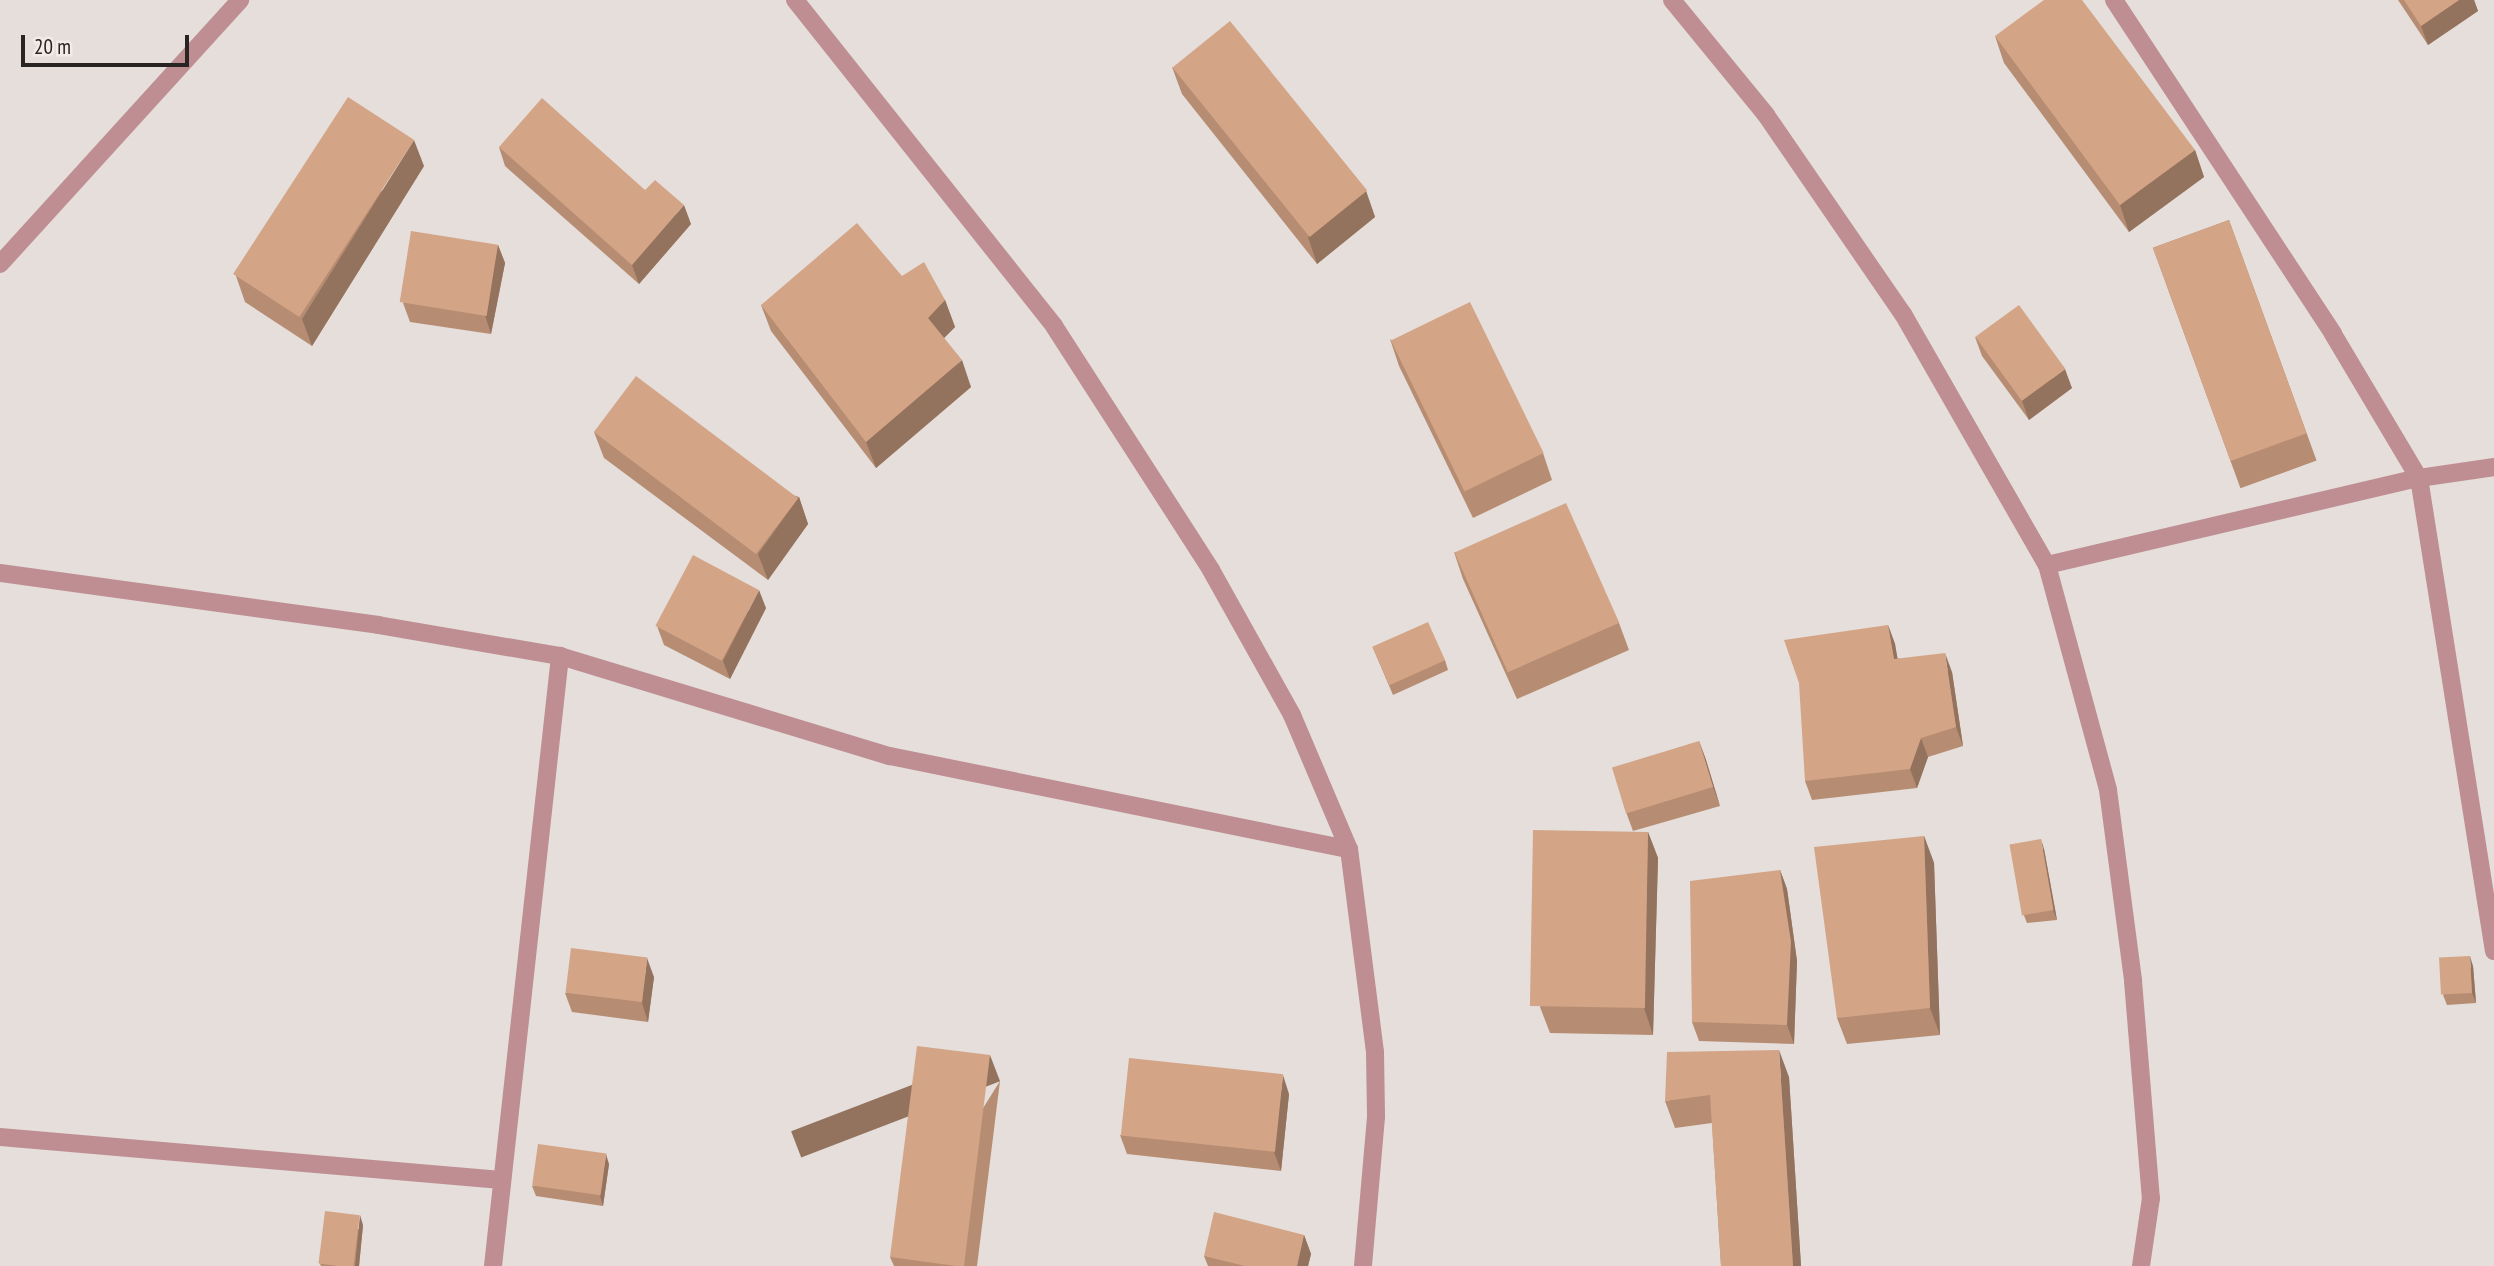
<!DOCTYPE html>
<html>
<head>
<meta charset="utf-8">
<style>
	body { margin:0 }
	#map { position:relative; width:2494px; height:1266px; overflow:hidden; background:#e5dedb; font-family:"PT Sans Narrow",sans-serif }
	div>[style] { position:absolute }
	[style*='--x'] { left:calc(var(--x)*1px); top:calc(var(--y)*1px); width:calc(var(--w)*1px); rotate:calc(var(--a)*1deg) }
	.street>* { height:18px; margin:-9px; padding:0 9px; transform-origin:9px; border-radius:9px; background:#be8e93 }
	.wall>* { inset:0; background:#b68d73; transform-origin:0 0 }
	.shaded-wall>* { inset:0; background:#94735e; transform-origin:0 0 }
	.building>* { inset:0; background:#d4a486; transform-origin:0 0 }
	span { translate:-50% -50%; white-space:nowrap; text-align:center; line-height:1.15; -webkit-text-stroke:6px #f3ebe8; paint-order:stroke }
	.scale { position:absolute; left:21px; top:35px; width:168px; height:32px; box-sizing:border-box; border:4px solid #272423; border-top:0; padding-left:9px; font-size:21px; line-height:24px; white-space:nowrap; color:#272423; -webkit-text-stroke:5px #f3ebe8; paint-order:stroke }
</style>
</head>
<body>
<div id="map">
	<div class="street">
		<i style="--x:795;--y:0;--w:416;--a:51.5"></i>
		<i style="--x:1054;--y:326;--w:290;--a:57.2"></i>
		<i style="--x:1211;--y:570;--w:166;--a:60.8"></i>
		<i style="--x:1292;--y:715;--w:146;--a:67"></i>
		<i style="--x:1349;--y:849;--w:205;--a:82.7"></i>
		<i style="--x:1375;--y:1052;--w:65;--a:89.1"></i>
		<i style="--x:1376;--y:1117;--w:150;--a:95"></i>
		<i style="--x:1672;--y:0;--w:149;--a:50.7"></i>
		<i style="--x:1766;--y:115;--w:242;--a:55.5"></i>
		<i style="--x:1903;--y:314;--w:289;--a:60.2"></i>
		<i style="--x:2047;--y:565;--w:233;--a:74.8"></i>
		<i style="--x:2108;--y:790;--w:193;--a:82.5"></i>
		<i style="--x:2133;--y:981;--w:218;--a:85.3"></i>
		<i style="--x:2151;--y:1198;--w:69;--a:98.4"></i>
		<i style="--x:2114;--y:0;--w:399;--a:56.7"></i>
		<i style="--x:2333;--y:334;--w:168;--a:59.2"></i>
		<i style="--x:2419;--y:478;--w:479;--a:81"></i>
		<i style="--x:0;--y:264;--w:357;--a:-47.7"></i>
		<i style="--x:2047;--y:565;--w:382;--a:-13.2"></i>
		<i style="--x:2419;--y:478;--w:76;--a:-8.3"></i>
		<i style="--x:0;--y:573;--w:382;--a:7.8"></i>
		<i style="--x:378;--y:625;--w:185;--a:9.7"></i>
		<i style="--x:560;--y:656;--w:345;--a:16.9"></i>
		<i style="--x:890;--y:756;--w:468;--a:11.5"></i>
		<i style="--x:0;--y:1137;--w:503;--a:4.91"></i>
		<i style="--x:493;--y:1266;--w:614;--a:-83.73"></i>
	</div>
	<div class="wall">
		<i style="clip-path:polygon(2398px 0,2474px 0,2478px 11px,2428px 45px)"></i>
		<i style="clip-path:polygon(1995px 36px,2195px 150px,2204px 177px,2129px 232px,2004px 63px)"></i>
		<i style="clip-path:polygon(1172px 67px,1366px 191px,1375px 217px,1317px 264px,1182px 94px)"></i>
		<i style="clip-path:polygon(499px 147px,645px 190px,691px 224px,639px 284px,505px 166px)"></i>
		<i style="clip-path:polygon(424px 166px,312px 346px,245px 302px,236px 276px)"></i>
		<i style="left:2229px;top:220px;width:256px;height:81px;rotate:70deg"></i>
		<i style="clip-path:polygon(498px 245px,505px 263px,491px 334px,410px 322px,403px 303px)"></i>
		<i style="clip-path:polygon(902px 276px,945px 300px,955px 327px,944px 338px,971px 387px,876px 468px,771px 331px,761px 305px)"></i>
		<i style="clip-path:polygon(1975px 337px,2072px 388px,2029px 420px,1982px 356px)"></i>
		<i style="clip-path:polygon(1390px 339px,1543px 453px,1552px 480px,1473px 518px,1399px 366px)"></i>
		<i style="clip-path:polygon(594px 432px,799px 497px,808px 524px,768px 580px,604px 458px)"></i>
		<i style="clip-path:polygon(1454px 552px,1619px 623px,1629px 650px,1517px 699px,1463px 579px)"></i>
		<i style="clip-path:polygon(766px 608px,730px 679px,664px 645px,657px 626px)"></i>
		<i style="clip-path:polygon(1888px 625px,1895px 644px,1897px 658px,1952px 672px,1963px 746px,1928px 757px,1917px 788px,1812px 800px,1805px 781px)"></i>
		<i style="clip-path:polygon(1373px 648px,1445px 660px,1448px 670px,1393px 695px)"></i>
		<i style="clip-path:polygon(1699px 741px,1706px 760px,1720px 806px,1633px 831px,1626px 812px)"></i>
		<i style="clip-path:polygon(1648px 832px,1658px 858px,1653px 1035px,1550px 1033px,1540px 1007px)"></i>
		<i style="clip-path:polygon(1924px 836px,1934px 863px,1940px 1035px,1847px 1044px,1837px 1018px)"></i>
		<i style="clip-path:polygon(2044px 849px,2057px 920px,2027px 923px,2023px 913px)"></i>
		<i style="clip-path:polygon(1780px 870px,1787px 889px,1797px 961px,1794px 1044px,1699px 1041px,1692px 1022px)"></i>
		<i style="clip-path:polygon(2473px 966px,2476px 1003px,2447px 1005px,2443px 995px)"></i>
		<i style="clip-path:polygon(654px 977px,648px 1022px,572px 1012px,565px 993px)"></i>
		<i style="clip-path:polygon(1789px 1077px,1801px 1266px,1721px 1266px,1712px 1123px,1675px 1128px,1665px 1101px)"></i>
		<i style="clip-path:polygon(1000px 1081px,977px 1266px,894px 1266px,890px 1257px)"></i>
		<i style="clip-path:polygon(1289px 1094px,1281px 1171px,1127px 1154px,1120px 1135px)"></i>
		<i style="clip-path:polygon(609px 1164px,603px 1206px,536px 1196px,532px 1186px)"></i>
		<i style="clip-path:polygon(363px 1225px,359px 1266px,321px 1266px,320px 1264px)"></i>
		<i style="clip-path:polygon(1304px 1235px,1311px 1254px,1308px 1266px,1208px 1266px,1204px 1256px)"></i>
	</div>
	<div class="shaded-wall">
		<i style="clip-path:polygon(2459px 0,2474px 0,2478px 11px,2428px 45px,2421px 26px)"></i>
		<i style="clip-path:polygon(414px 140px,424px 166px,312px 346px,302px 319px)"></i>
		<i style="clip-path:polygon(2195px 150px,2204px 177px,2129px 232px,2120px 205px)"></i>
		<i style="clip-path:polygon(1366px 191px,1375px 217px,1317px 264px,1308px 237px)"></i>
		<i style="clip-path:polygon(684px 205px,691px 224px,639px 284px,632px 265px)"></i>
		<i style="clip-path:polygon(498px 245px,505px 263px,491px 334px,485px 315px)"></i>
		<i style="clip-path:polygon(945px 300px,955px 327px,937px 345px,928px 318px)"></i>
		<i style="clip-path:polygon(962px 360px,971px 387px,876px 468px,866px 442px)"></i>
		<i style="clip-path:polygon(2065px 369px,2072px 388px,2029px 420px,2022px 401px)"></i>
		<i style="clip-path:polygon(799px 497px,808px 524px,768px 580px,758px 554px)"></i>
		<i style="clip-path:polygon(759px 590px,766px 608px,730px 679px,723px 661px)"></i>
		<i style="clip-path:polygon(1888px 625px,1895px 644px,1901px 678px,1894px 659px)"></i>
		<i style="clip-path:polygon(1945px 653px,1952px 672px,1963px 746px,1956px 727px)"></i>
		<i style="clip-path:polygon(1921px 738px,1928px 757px,1917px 788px,1910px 769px)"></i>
		<i style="clip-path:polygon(1699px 741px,1706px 760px,1720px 806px,1713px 787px)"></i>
		<i style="clip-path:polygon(1648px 832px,1658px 858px,1653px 1035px,1644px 1008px)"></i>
		<i style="clip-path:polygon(1924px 836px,1934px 863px,1940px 1035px,1930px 1008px)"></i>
		<i style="clip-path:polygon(2041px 839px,2044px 849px,2057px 920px,2053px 910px)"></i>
		<i style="clip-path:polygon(1780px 870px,1787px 889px,1797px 961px,1794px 1044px,1787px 1025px)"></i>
		<i style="clip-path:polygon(2470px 956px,2473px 966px,2476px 1003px,2472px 993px)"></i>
		<i style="clip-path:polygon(647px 958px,654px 977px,648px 1022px,642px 1003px)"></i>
		<i style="clip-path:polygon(1779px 1050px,1789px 1077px,1801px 1266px,1793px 1266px)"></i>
		<i style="left:990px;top:1055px;width:28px;height:213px;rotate:69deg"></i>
		<i style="clip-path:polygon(1283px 1075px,1289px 1094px,1281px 1171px,1274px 1152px)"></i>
		<i style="clip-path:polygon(606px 1154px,609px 1164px,603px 1206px,600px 1196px)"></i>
		<i style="clip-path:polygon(360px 1215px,363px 1225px,359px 1266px,355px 1266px)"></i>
		<i style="clip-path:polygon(1304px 1235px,1311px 1254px,1308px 1266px,1297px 1266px)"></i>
	</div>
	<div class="building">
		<i style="clip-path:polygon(2044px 0,2082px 0,2195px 150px,2120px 205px,1995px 36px)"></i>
		<i style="clip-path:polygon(2404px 0,2459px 0,2421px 26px)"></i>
		<i style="left:1230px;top:21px;width:218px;height:74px;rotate:51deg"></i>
		<i style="left:348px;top:97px;width:79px;height:211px;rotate:33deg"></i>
		<i style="clip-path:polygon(542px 98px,645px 190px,655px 180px,684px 205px,632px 265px,499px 147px)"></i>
		<i style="left:2229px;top:220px;width:227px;height:81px;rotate:70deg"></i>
		<i style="clip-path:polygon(857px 223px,902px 276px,924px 262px,945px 300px,928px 318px,962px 360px,866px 442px,761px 305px)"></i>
		<i style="left:411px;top:231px;width:88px;height:72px;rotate:9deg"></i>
		<i style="left:1470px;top:302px;width:168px;height:88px;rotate:64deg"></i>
		<i style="left:2019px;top:305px;width:79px;height:54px;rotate:54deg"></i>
		<i style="left:636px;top:376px;width:203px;height:70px;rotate:37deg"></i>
		<i style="left:1566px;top:503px;width:131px;height:122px;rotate:66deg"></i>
		<i style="left:693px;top:555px;width:75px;height:80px;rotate:28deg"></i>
		<i style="left:1428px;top:622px;width:42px;height:61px;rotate:66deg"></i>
		<i style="clip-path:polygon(1888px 625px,1894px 659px,1945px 653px,1956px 727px,1921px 738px,1910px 769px,1805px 781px,1799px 683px,1784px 640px)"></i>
		<i style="left:1699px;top:741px;width:48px;height:91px;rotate:73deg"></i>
		<i style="left:1648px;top:832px;width:176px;height:115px;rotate:91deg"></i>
		<i style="clip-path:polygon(1924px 836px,1930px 1008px,1837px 1018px,1814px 847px)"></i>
		<i style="left:2041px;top:839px;width:72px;height:32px;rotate:80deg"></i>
		<i style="clip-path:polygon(1780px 870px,1791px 942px,1787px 1025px,1692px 1022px,1690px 881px)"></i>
		<i style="left:571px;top:948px;width:77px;height:45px;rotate:7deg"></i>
		<i style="left:2470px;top:956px;width:37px;height:31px;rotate:87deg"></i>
		<i style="clip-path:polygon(917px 1046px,990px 1055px,964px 1266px,956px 1266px,890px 1257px)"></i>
		<i style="clip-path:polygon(1779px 1050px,1793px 1266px,1721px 1266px,1710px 1095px,1665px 1101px,1667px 1052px)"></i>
		<i style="left:1129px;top:1058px;width:155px;height:78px;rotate:6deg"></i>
		<i style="left:538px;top:1144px;width:69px;height:42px;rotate:8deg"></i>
		<i style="left:325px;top:1211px;width:35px;height:53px;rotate:7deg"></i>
		<i style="clip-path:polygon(1214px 1212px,1304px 1235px,1297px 1266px,1245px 1266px,1204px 1256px)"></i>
	</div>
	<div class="scale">20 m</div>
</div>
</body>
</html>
